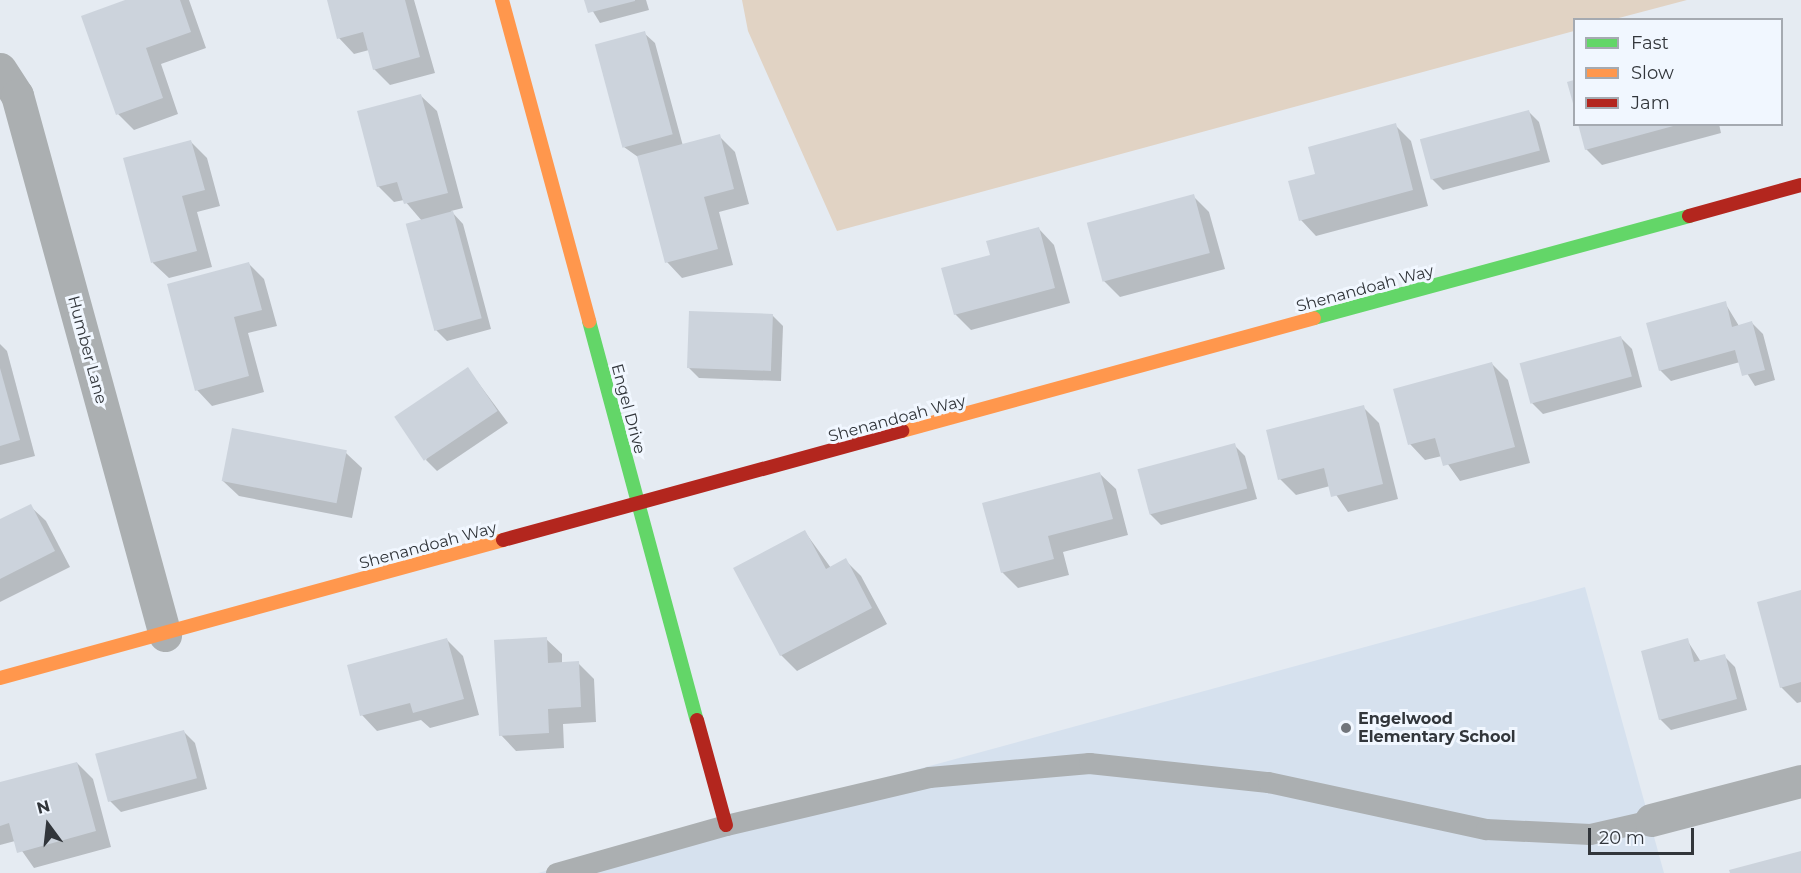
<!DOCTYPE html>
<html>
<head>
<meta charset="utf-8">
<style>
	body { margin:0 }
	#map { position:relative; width:1801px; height:873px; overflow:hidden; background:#e5ebf2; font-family:Montserrat,sans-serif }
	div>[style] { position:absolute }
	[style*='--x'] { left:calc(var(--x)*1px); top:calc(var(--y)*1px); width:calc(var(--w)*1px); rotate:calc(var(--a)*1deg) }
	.built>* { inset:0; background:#d6e1ee }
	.green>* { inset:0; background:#e1d3c4 }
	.shadow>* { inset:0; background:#0003 }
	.building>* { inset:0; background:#ccd3dc; transform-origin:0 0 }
	.lane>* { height:21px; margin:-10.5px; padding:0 10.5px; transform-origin:10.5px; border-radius:10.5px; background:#abafb1 }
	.street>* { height:33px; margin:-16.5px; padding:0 16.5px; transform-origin:16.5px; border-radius:16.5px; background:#abafb1 }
	.fast>* { height:14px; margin:-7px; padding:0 7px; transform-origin:7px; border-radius:7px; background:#63d668 }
	.slow>* { height:14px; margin:-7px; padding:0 7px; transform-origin:7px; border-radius:7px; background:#ff974d }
	.jam>* { height:14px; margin:-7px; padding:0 7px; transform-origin:7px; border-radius:7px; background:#b3261e }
	.dots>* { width:16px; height:16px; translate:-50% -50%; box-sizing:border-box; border:3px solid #f1f7ff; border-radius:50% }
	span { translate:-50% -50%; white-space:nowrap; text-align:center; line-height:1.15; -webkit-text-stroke:6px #f1f7ff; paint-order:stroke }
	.street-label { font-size:16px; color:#32363b }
	.poi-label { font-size:16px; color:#32363b; font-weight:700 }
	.left { translate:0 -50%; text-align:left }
	.legend { position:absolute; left:1573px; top:18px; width:210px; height:108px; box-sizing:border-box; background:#f1f7ff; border:2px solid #a5aab1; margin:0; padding:8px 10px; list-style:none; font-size:18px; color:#32363b }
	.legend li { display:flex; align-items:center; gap:12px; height:30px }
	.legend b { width:30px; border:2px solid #a5aab1 }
	.north { position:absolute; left:18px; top:795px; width:60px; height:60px; -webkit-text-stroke:4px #f1f7ff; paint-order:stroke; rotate:345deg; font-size:16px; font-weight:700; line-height:24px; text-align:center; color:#32363b }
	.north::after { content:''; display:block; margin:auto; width:21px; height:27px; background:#32363b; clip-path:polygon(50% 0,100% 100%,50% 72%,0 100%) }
	.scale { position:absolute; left:1588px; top:828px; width:106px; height:27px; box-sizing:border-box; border:3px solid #32363b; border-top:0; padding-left:8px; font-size:18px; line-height:21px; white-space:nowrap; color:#32363b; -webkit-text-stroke:4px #f1f7ff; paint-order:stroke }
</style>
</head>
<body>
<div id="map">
	<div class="built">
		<i style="clip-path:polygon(1585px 587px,1664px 873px,538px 873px)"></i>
	</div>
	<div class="green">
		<i style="clip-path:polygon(742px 0,1687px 0,1615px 19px,1574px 20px,1574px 31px,837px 231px,748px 31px)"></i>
	</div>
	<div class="shadow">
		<i style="clip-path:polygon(130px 0,189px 0,206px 48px,161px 64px,178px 114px,134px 130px,118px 114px)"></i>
		<i style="clip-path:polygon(328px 0,414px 0,435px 73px,390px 85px,374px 69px,369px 50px,354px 54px,339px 38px)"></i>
		<i style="clip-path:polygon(586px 0,646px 0,649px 10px,600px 23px)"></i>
		<i style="clip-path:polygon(644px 33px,655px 43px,683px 146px,719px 136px,735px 152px,749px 204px,719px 212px,733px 265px,682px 278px,667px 262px,638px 157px,624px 147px)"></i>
		<i style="clip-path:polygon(421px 96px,437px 111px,463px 208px,451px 211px,463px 224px,491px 329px,447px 341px,436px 330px,422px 221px,404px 200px,394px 202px,378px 186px)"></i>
		<i style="clip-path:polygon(1528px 111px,1539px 122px,1550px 162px,1443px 190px,1432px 179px)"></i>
		<i style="clip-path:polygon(1580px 124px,1719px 124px,1721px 133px,1602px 165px,1586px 149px)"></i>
		<i style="clip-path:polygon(1395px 125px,1411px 141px,1428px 206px,1316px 236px,1301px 220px,1317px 175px)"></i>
		<i style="clip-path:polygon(191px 142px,207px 158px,220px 206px,197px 212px,212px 267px,169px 278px,153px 263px,125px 159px)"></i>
		<i style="clip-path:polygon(1193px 196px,1209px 212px,1225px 269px,1120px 297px,1104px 281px)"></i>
		<i style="clip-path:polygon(1039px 229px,1054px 245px,1070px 303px,971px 330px,955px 314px,992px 256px)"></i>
		<i style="clip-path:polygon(248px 263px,264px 279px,277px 326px,248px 333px,264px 392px,212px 406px,197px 390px)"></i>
		<i style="clip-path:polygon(1725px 303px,1739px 326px,1752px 323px,1763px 334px,1775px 380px,1755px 386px,1740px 362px,1671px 381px,1660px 370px)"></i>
		<i style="clip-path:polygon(772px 315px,783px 326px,781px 381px,699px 378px,688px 367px)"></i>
		<i style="clip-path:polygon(1621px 338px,1632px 349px,1642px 387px,1543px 414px,1532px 403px)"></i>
		<i style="clip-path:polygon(0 344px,7px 351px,35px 456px,0 465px)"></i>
		<i style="clip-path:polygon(1492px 364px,1508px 380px,1530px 463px,1460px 481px,1442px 456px,1425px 460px,1410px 444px)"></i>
		<i style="clip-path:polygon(468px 369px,508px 423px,437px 471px,426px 460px)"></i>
		<i style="clip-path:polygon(1363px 407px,1379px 423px,1398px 499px,1348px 512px,1330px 486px,1296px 495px,1280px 479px)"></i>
		<i style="clip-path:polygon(1234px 445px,1245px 456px,1257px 499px,1161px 525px,1150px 514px)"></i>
		<i style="clip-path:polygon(346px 453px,362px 468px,352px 518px,239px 496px,223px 481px)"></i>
		<i style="clip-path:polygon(1100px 474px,1116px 489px,1128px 535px,1063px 552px,1069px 575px,1018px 588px,1002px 572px)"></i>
		<i style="clip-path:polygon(30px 506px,46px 521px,70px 567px,0 602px,0 521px)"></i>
		<i style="clip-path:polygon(805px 532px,831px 568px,845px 560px,861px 576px,887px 624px,797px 671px,781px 655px)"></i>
		<i style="clip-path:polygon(1801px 592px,1801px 702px,1797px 703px,1781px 687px)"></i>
		<i style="clip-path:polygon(546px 639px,562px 654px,562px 664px,578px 663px,594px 679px,596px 722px,563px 724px,564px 748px,516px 751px,501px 735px)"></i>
		<i style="clip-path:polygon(447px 640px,463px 656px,479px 715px,430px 728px,421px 720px,377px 731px,362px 715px)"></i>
		<i style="clip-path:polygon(1687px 640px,1701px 662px,1724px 656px,1735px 667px,1747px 710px,1671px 730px,1660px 719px)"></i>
		<i style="clip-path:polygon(184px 732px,195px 743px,207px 789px,121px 812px,110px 801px)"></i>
		<i style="clip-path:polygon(77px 763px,93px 779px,111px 847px,34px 868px,15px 841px,0 845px,0 784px)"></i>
	</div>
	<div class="building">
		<i style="clip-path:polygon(125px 0,180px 0,191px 32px,146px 48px,163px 98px,116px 115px,81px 16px)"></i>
		<i style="clip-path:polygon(327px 0,405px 0,420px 57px,373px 70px,363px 32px,337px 39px)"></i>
		<i style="clip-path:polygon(584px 0,635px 0,635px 1px,588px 13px)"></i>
		<i style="left:645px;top:31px;width:107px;height:52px;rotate:75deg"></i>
		<i style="clip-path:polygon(1574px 80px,1574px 107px,1567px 82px)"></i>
		<i style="clip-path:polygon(421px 94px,448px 193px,404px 204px,397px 182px,377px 187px,357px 111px)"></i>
		<i style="left:1529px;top:110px;width:42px;height:113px;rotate:75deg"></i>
		<i style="clip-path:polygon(1396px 123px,1413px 190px,1299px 221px,1288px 181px,1315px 174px,1308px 147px)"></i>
		<i style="clip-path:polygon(1578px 124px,1677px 124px,1677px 125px,1585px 150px)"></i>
		<i style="clip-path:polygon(720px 134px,734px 189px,704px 197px,718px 249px,665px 263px,637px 156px)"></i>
		<i style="clip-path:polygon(191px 140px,205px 190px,182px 196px,197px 251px,151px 263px,123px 158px)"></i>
		<i style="left:1194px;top:194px;width:61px;height:111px;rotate:75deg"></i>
		<i style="left:453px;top:211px;width:111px;height:49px;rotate:75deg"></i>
		<i style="clip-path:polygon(1039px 227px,1055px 288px,954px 315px,941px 268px,990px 255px,986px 241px)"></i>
		<i style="clip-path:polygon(249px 262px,262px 310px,234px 317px,249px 376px,195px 391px,167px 284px)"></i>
		<i style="clip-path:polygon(1726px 301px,1732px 327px,1752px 321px,1765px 370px,1742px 376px,1735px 350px,1659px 371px,1646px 323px)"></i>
		<i style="left:689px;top:311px;width:84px;height:57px;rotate:2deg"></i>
		<i style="left:1621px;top:336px;width:42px;height:105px;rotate:75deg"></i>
		<i style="clip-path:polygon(1492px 362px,1515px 447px,1443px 466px,1435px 438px,1408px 445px,1393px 389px)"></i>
		<i style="left:468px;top:367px;width:53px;height:89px;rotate:56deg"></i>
		<i style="clip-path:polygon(0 368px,20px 440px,0 446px)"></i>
		<i style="clip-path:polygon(1364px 405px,1383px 484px,1331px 497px,1324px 468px,1278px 480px,1266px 430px)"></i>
		<i style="left:232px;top:428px;width:117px;height:54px;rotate:11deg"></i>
		<i style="left:1235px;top:443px;width:47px;height:101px;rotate:75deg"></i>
		<i style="clip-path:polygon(1100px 472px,1113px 519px,1048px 536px,1054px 559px,1001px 573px,982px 503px)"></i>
		<i style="clip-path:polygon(31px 504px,55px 551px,0 579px,0 519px)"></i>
		<i style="clip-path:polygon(805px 530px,826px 569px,846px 558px,872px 608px,780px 656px,733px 568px)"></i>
		<i style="clip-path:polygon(1801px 590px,1801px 682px,1780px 688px,1757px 602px)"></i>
		<i style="clip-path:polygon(547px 637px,548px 663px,579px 661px,581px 707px,548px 709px,549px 733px,499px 736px,494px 640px)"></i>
		<i style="clip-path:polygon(447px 638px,464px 699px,413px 713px,410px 703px,360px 716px,347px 665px)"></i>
		<i style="clip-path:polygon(1688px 638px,1694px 662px,1725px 654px,1737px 699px,1659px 720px,1641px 651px)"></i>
		<i style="left:184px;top:730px;width:50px;height:92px;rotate:75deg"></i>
		<i style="clip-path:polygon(77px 762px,96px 831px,17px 853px,9px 823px,0 826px,0 782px)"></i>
		<i style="clip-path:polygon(1801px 851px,1801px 873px,1730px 873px,1729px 870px)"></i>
	</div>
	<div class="lane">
		<i style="--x:556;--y:873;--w:177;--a:-15.8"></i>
		<i style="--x:726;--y:825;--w:209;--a:-13.3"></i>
		<i style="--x:929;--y:777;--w:161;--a:-5"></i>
		<i style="--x:1089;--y:763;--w:180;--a:6.1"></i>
		<i style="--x:1268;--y:782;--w:223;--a:12.2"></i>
		<i style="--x:1486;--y:829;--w:104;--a:2.8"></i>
		<i style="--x:1590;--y:834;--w:63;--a:-12.9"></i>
	</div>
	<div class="street">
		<i style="--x:0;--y:69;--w:31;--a:57"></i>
		<i style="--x:17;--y:95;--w:560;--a:74.67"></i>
		<i style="--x:1651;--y:820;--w:155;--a:-14.6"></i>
	</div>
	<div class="fast">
		<i style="--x:1314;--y:318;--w:389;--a:-15.2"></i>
		<i style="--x:589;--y:321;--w:413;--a:74.9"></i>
	</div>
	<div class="slow">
		<i style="--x:502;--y:0;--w:333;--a:74.8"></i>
		<i style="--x:902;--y:431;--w:427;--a:-15.3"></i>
		<i style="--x:0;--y:678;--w:522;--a:-15.34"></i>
	</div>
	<div class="jam">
		<i style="--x:1689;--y:216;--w:116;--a:-15.5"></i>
		<i style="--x:503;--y:540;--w:414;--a:-15.3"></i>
		<i style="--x:697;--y:720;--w:109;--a:74.6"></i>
	</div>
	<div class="dots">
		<i style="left:1346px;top:728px;background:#71757b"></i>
	</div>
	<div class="street-label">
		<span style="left:1365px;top:289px;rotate:-15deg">Shenandoah Way</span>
		<span style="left:87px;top:350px;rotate:75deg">Humber Lane</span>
		<span style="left:628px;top:409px;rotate:75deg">Engel Drive</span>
		<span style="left:897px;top:419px;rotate:-15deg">Shenandoah Way</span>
		<span style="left:428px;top:546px;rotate:-15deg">Shenandoah Way</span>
	</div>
	<div class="poi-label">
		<span class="left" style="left:1358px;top:728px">Engelwood<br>Elementary School</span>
	</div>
	<ul class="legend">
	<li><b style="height:8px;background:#63d668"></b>Fast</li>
	<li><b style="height:8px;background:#ff974d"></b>Slow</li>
	<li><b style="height:8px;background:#b3261e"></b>Jam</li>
	</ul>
	<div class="north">N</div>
	<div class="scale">20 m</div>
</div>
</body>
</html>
